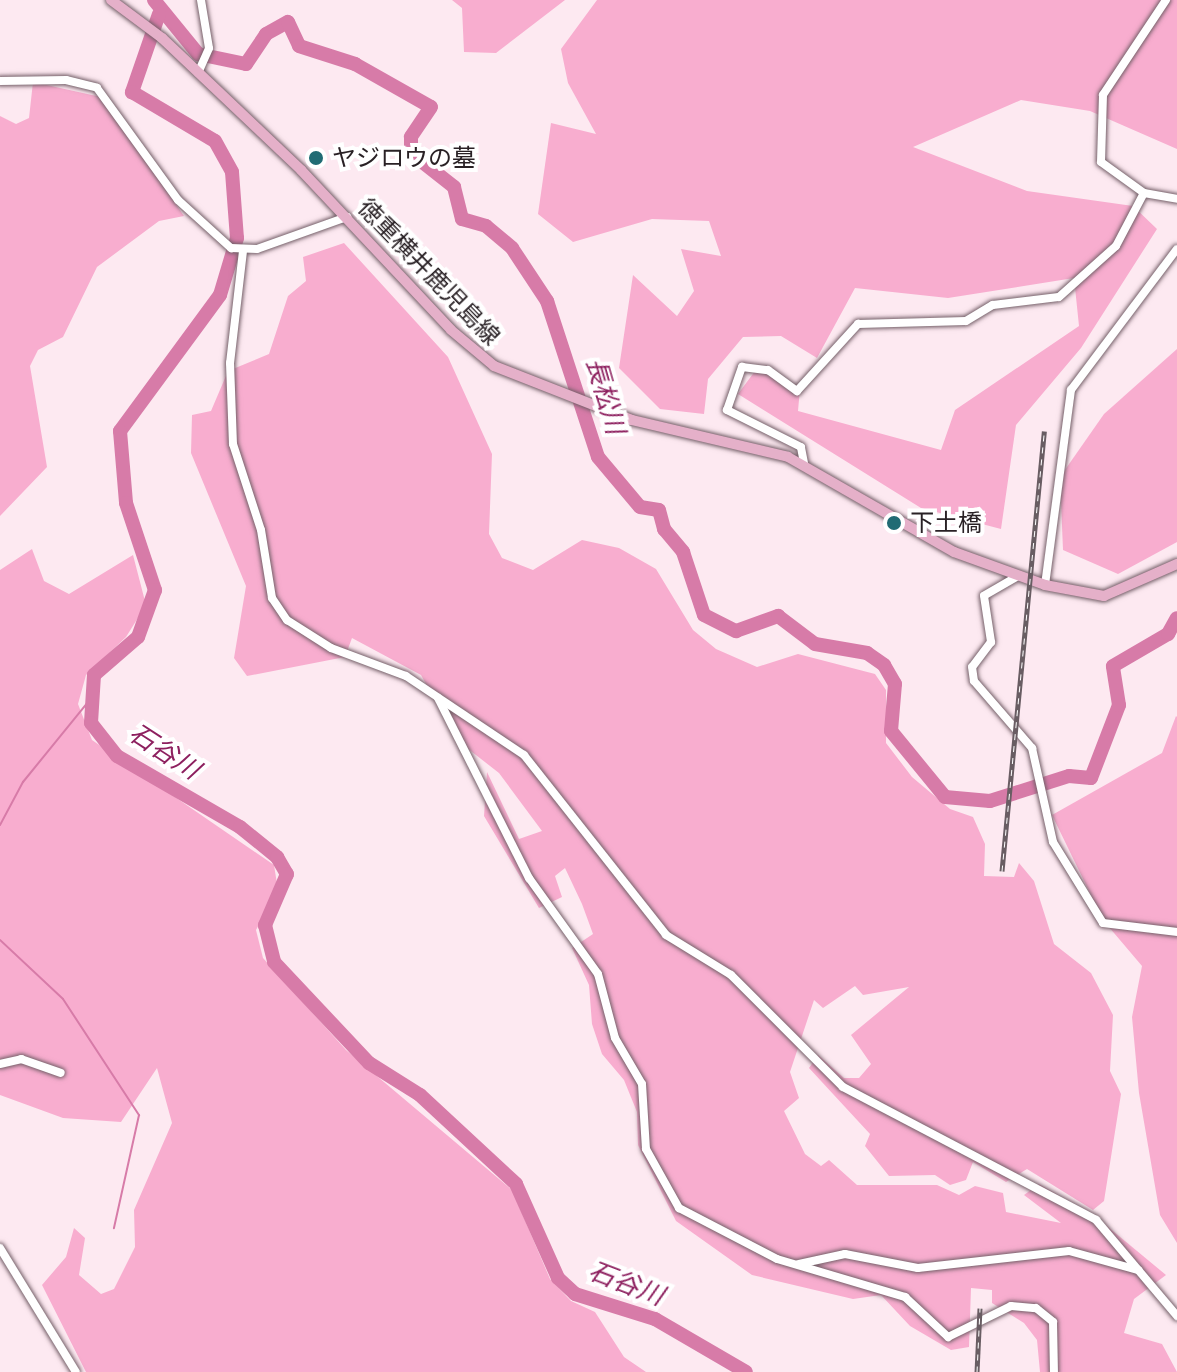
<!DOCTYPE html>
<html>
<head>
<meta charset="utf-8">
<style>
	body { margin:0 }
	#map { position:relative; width:1177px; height:1372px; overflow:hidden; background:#fde9f1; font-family:Helvetica,"Noto Sans JP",sans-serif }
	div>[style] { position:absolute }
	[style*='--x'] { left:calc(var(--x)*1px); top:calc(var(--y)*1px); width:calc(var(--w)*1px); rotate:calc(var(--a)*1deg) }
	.green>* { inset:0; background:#f8adcf }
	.stream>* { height:2px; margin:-1px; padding:0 1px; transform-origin:1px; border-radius:1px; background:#d77ba8 }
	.river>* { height:14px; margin:-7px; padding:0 7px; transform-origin:7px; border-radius:7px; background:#d77ba8 }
	.roads { filter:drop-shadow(0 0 2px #756069) drop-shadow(0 0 2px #756069) }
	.minor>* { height:8px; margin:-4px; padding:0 4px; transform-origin:4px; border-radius:4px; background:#fff }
	.major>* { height:10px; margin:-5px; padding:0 5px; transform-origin:5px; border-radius:5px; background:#e5b0c9 }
	.rail>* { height:5px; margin-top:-2.5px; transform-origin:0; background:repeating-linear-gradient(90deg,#fff 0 6px,#695d63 0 12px); box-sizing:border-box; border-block:2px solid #695d63 }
	.dots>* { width:22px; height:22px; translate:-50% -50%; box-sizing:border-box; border:4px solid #fff; border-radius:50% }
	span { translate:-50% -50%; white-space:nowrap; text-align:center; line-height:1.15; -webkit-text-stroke:8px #fff; paint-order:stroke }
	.poi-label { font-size:24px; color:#292125 }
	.left { translate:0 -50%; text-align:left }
	.street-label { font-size:24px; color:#292125 }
	.water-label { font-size:26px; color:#8d205f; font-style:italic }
</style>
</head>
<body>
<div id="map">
	<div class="green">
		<i style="clip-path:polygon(452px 0,565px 0,496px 53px,464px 52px,462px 8px)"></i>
		<i style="clip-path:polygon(597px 0,1177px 0,1177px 149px,1090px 111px,1021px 100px,913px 147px,1027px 191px,1133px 206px,1157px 229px,1081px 348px,1016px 425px,1001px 529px,921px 508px,738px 394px,758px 367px,800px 388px,798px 411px,941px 450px,955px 410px,1079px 326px,1074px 278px,948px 298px,855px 288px,817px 358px,781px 336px,743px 337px,708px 379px,704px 414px,660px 409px,619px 368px,633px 275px,677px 316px,694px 291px,681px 249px,721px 256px,709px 221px,652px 219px,573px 242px,538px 214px,551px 123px,596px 134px,568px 83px,561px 49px)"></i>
		<i style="clip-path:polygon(33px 82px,101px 97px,184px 216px,159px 221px,97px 267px,63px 337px,38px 350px,30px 366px,47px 467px,0 516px,0 116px,16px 124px,29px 118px)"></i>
		<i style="clip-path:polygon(344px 243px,448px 357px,492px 454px,489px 534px,502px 558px,533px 570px,582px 540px,619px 548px,656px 569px,693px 630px,716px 649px,757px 667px,798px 654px,875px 674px,886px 690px,886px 743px,912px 777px,950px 809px,973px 817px,985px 844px,984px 876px,1014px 877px,1019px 863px,1034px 881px,1054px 944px,1091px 973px,1113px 1015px,1110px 1071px,1121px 1094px,1104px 1201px,1093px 1210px,1027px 1169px,1006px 1182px,973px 1162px,966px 1180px,950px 1185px,935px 1175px,889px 1176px,865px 1146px,870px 1134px,809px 1068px,818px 1055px,844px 1078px,859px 1078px,871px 1064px,851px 1035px,909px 987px,863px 995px,855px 986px,823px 1008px,814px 1000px,790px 1072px,799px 1098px,784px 1111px,805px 1154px,821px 1166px,829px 1160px,857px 1185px,937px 1185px,959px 1195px,975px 1186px,1003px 1193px,1006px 1212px,1061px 1223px,1024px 1195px,1039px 1184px,1096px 1217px,1166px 1275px,1134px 1299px,1124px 1333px,1162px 1344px,1177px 1372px,1040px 1372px,1037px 1340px,1024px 1323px,992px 1303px,992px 1290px,971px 1288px,969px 1347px,951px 1350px,910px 1326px,881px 1295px,853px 1299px,752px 1275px,676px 1221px,638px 1145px,637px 1112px,624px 1080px,602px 1054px,592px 1024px,589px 985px,572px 948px,593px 934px,582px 904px,565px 868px,555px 876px,562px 897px,539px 908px,484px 816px,487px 772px,519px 839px,542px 831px,499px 773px,458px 741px,421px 675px,352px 638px,345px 657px,247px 676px,234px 658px,246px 586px,191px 453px,192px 415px,211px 411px,228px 371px,269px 354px,288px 296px,306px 281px,303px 257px)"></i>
		<i style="clip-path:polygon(1177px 349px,1177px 542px,1118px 574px,1063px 550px,1060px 477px,1104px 414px)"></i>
		<i style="clip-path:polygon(32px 549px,44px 581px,69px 594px,133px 555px,146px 605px,126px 637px,86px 675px,78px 704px,92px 740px,274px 865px,278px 890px,256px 930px,263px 958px,346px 1050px,512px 1190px,550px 1279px,571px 1301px,595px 1312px,624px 1357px,646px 1372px,86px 1372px,42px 1285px,66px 1257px,74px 1228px,85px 1238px,79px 1275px,101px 1294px,114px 1289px,135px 1247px,134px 1210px,172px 1123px,157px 1068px,121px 1122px,63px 1118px,0 1095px,0 570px)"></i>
		<i style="clip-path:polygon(1176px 716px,1177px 717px,1177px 1243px,1160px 1215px,1139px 1093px,1132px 1017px,1142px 966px,1103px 920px,1052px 815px,1162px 753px)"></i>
	</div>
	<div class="stream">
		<i style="--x:0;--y:825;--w:49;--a:-61.9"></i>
		<i style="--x:23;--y:782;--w:103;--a:-50.9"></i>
		<i style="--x:0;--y:940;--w:86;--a:43.1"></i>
		<i style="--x:63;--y:999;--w:139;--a:56.8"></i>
		<i style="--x:139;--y:1115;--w:116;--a:102.5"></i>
	</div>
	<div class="river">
		<i style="--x:154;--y:0;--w:70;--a:50.8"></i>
		<i style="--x:198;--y:54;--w:49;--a:11.8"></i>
		<i style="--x:246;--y:64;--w:36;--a:-56"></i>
		<i style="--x:266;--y:34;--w:25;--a:-29"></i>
		<i style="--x:288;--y:22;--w:26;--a:65"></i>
		<i style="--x:299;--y:46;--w:59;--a:17.8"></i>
		<i style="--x:355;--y:64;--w:87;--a:29.5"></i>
		<i style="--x:431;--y:107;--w:36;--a:124"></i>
		<i style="--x:411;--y:137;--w:16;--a:90"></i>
		<i style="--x:411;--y:153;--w:55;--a:38.3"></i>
		<i style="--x:454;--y:187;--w:33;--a:76"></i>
		<i style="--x:462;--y:219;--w:25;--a:16"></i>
		<i style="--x:486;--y:226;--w:34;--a:40"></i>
		<i style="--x:512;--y:248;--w:64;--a:56.6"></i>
		<i style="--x:547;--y:301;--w:164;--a:71.9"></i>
		<i style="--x:598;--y:457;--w:65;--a:50"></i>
		<i style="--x:640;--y:507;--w:19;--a:9"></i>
		<i style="--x:659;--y:510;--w:20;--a:75"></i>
		<i style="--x:664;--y:529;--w:30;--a:50"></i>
		<i style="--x:683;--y:552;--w:66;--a:71.6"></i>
		<i style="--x:704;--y:615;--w:36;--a:27"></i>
		<i style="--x:736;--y:631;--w:45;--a:-19.7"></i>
		<i style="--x:778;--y:616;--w:46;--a:37.1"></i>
		<i style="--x:815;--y:644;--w:53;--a:9.8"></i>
		<i style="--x:867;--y:653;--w:21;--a:35"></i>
		<i style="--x:884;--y:665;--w:22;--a:60"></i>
		<i style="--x:895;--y:684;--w:47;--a:94.9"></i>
		<i style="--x:891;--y:731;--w:85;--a:50.7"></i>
		<i style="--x:945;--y:797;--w:45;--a:5.1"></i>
		<i style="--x:990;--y:801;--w:83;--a:-17.6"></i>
		<i style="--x:1069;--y:776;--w:22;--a:5"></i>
		<i style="--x:1091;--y:778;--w:78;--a:-69"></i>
		<i style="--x:1119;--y:705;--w:39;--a:-99"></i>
		<i style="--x:1113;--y:666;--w:64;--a:-30.2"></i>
		<i style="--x:1168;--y:634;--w:18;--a:-61"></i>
		<i style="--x:159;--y:14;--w:83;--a:109.1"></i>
		<i style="--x:132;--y:92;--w:96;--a:30.6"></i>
		<i style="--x:215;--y:141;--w:35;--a:61"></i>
		<i style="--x:232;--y:172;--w:66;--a:85.7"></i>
		<i style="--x:237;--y:238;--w:59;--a:106.6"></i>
		<i style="--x:220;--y:295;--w:169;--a:126.3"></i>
		<i style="--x:120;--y:431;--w:72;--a:85.2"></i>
		<i style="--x:126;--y:503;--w:92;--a:71.6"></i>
		<i style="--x:155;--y:590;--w:50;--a:109.9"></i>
		<i style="--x:138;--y:637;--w:58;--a:139.2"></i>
		<i style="--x:94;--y:675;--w:48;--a:93.6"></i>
		<i style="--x:91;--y:723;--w:42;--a:51.8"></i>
		<i style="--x:117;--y:756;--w:142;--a:30"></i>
		<i style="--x:240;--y:827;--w:48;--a:39"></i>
		<i style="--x:277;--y:857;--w:20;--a:60"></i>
		<i style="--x:287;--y:874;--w:56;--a:113.3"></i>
		<i style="--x:265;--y:925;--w:38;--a:76"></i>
		<i style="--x:274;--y:962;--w:139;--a:46.8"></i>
		<i style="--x:369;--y:1063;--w:60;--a:32.1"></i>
		<i style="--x:420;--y:1095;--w:131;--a:42.8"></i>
		<i style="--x:516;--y:1184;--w:103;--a:65.9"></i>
		<i style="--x:558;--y:1278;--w:23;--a:43"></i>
		<i style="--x:575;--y:1294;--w:84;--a:17.4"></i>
		<i style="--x:655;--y:1319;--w:105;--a:30.2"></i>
	</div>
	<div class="roads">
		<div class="minor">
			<i style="--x:1166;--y:0;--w:114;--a:123.6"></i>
			<i style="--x:1103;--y:95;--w:67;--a:91.7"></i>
			<i style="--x:1101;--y:162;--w:53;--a:35.8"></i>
			<i style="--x:1144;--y:193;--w:34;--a:10"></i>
			<i style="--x:198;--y:73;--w:27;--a:-66"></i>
			<i style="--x:209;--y:48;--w:49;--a:-99.5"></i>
			<i style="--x:0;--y:81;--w:66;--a:-0.9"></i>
			<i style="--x:66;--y:80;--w:32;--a:14"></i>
			<i style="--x:97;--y:88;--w:138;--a:54.1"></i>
			<i style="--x:178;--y:200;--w:72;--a:42.2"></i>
			<i style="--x:231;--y:248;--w:26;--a:2"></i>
			<i style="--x:257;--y:249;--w:96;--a:-19.6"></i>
			<i style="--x:243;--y:251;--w:113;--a:96.6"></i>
			<i style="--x:230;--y:363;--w:81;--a:87.9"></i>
			<i style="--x:233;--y:444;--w:90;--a:72"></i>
			<i style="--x:261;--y:530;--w:69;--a:80.8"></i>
			<i style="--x:272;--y:598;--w:27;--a:56"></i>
			<i style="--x:287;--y:620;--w:52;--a:32.5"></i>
			<i style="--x:331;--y:648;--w:80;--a:20.5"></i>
			<i style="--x:406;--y:676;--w:142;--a:33.8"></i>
			<i style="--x:524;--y:755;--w:229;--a:51.7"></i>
			<i style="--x:666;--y:935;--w:76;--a:31.6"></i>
			<i style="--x:731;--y:975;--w:158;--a:45"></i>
			<i style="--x:843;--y:1087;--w:286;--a:27.7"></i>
			<i style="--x:1096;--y:1220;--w:126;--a:49.8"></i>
			<i style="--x:804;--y:463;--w:16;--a:-101"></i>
			<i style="--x:801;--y:447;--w:83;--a:-153.4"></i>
			<i style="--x:727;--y:410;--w:46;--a:-70.8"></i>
			<i style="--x:742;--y:367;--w:26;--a:7"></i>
			<i style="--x:768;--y:370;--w:36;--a:36"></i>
			<i style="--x:797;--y:391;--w:91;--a:-47.7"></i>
			<i style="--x:858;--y:324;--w:108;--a:-1.6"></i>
			<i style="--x:966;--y:321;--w:31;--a:-31"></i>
			<i style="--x:993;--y:305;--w:66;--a:-6.9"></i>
			<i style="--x:1059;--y:297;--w:76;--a:-41.8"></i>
			<i style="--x:1116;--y:246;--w:60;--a:-62.2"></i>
			<i style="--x:1018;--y:576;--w:39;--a:150"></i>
			<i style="--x:984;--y:596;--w:47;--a:81.3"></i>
			<i style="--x:991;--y:642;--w:31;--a:127"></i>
			<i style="--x:972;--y:667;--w:14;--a:82"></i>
			<i style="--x:974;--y:681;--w:89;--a:49.1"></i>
			<i style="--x:1032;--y:748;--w:96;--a:77.4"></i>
			<i style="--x:1053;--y:842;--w:95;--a:58.3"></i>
			<i style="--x:1103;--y:923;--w:75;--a:6.9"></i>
			<i style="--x:1045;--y:585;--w:197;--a:-82.4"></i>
			<i style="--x:1071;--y:390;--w:176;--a:-53.1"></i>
			<i style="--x:438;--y:698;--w:202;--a:63.2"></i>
			<i style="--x:529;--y:878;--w:118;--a:54.3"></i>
			<i style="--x:598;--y:974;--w:66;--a:75.1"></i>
			<i style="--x:615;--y:1038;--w:53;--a:59.6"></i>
			<i style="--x:642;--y:1084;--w:65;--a:86.5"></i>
			<i style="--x:646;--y:1149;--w:68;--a:60.8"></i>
			<i style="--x:679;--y:1208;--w:110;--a:27.5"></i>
			<i style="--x:777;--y:1259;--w:134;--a:16.5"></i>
			<i style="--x:905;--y:1297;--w:59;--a:42.9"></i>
			<i style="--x:948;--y:1337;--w:70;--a:-26.2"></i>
			<i style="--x:1011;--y:1306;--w:25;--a:5"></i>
			<i style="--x:1036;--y:1308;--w:22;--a:39"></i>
			<i style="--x:1053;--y:1322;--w:50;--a:88.9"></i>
			<i style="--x:0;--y:1064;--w:22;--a:-13"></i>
			<i style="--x:21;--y:1059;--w:42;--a:19.3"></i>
			<i style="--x:0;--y:1248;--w:145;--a:58.5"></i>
			<i style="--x:799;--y:1264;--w:47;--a:-12.3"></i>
			<i style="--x:845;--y:1254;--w:74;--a:10.9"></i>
			<i style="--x:918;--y:1268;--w:152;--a:-6.4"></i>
			<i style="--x:1069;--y:1251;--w:72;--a:15.4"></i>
		</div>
		<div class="major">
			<i style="--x:111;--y:0;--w:64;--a:36.7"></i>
			<i style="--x:162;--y:38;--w:192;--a:43.5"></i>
			<i style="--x:301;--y:170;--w:219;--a:46.8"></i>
			<i style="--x:451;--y:330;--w:56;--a:39.9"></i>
			<i style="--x:494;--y:366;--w:148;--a:21.4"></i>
			<i style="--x:632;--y:420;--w:160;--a:13.3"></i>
			<i style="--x:788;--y:457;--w:191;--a:29.8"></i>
			<i style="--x:954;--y:552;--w:97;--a:19.9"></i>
			<i style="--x:1045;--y:585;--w:60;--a:10.6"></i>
			<i style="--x:1104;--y:596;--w:80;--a:-23.7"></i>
		</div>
	</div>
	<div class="rail">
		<i style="--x:1002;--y:871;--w:442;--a:-84.5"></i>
		<i style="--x:977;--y:1372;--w:64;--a:-87.3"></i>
	</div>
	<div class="dots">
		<i style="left:316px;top:158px;background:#216b74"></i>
		<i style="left:894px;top:523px;background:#216b74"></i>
	</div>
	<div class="poi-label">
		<span class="left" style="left:332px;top:158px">ヤジロウの墓</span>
		<span class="left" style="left:910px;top:523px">下土橋</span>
	</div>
	<div class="street-label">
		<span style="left:429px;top:272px;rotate:46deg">徳重横井鹿児島線</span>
	</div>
	<div class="water-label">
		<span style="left:605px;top:396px;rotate:74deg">長松川</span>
		<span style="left:164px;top:752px;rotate:33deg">石谷川</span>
		<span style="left:626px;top:1284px;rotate:21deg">石谷川</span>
	</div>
</div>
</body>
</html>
